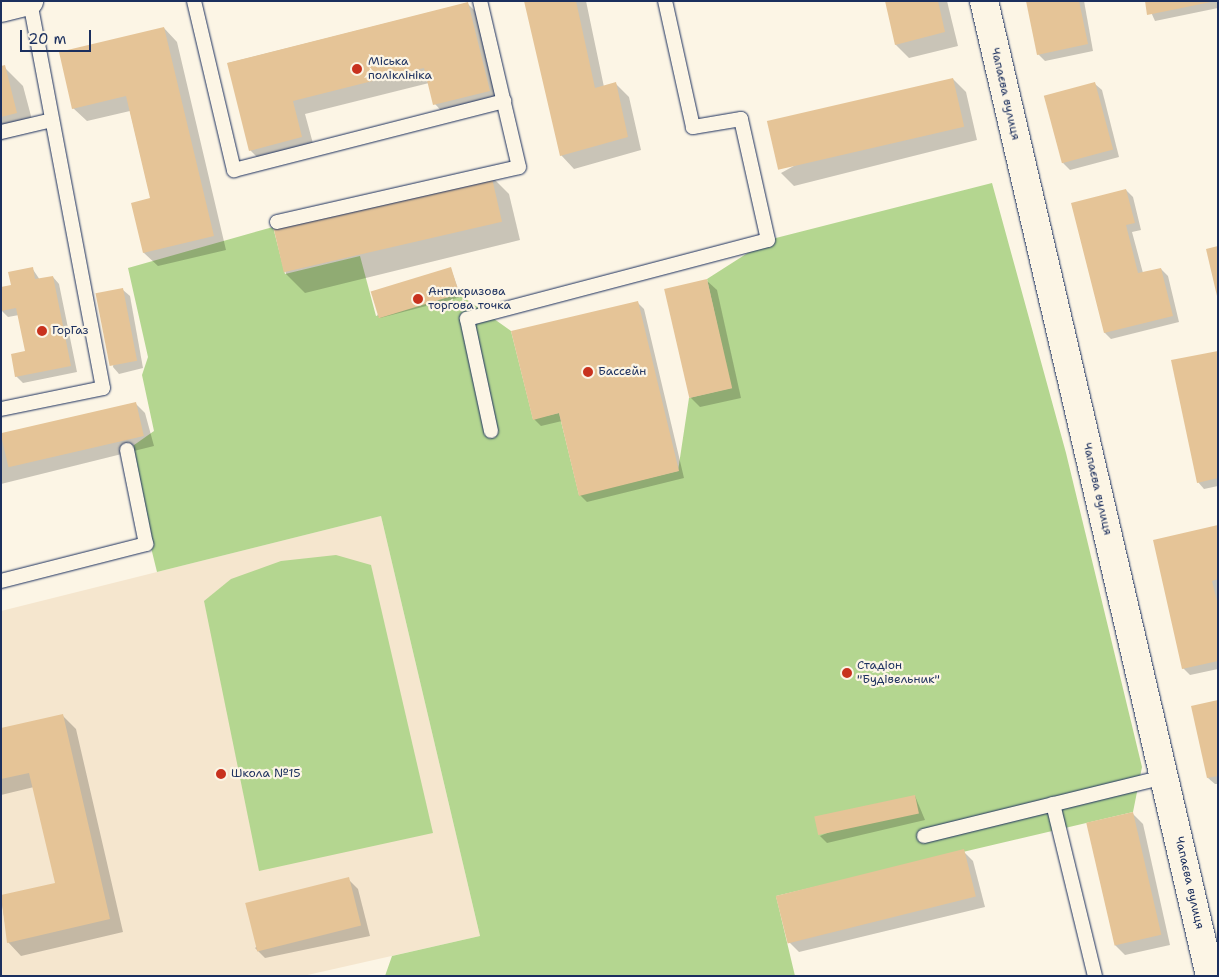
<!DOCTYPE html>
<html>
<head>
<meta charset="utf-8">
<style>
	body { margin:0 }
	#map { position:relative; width:1219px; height:977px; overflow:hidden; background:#fcf5e5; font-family:"Shantell Sans",sans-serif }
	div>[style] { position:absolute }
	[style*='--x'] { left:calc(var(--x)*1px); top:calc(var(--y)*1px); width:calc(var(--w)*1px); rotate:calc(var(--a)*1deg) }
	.built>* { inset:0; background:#f5e6ce }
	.green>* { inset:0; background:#b4d690 }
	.shadow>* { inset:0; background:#0003 }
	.building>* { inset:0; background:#e5c497; transform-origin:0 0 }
	.roads { filter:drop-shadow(0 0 1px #1b2f5e) drop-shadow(0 0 1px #1b2f5e) }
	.lane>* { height:14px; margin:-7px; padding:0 7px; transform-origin:7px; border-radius:7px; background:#fcf5e5 }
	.street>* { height:28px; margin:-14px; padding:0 14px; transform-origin:14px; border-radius:14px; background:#fcf5e5 }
	.dots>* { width:14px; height:14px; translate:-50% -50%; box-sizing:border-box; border:2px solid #fcf5e5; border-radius:50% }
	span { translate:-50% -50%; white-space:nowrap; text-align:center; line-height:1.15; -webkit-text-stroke:4.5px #fcf5e5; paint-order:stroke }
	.poi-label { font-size:12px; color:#1b2f5e }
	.left { translate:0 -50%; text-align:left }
	.street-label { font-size:12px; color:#1b2f5e }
	.frame { position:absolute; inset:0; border:2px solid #1b2f5e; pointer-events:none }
	.scale { position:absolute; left:20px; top:30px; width:71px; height:22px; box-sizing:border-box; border:2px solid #1b2f5e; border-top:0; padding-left:6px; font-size:15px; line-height:18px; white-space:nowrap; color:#1b2f5e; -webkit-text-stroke:4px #fcf5e5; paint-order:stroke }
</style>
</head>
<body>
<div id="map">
	<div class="built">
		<i style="clip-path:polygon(381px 516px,480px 936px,303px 976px,1px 976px,1px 611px)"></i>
	</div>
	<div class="green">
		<i style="clip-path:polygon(992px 183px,1066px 453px,1142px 767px,1133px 812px,776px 896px,795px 976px,385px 976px,392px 956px,480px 936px,381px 516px,157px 572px,127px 450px,154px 431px,142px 375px,148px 357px,128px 268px,273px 227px,285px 274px,360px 256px,376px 316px,459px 294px,511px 331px,533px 419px,559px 413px,579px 495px,678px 471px,689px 398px,731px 388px,707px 279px,768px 240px)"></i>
		<i style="clip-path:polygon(336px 555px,371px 565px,433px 833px,259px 871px,204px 601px,231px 579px,281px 561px)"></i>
	</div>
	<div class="shadow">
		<i style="clip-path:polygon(525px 1px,586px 1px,604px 87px,616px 84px,629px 97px,641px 150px,574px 169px,561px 155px)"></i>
		<i style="clip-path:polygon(886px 1px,947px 1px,958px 46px,909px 58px,896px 45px)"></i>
		<i style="clip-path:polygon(1028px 1px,1084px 1px,1093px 51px,1045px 61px,1038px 54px)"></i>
		<i style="clip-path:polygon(1146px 1px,1218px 1px,1218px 8px,1155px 21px)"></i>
		<i style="clip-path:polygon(467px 3px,481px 17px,502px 104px,448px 118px,435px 104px,429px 83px,305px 114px,315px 151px,263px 163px,250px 150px,228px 63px)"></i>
		<i style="clip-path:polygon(164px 28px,177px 42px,226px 250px,158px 266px,144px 253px,133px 204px,151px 199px,130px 111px,87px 121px,73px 108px)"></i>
		<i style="clip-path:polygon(4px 67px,23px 86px,35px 131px,1px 140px)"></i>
		<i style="clip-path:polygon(953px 79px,966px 92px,977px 140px,794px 186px,781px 173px)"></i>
		<i style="clip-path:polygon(1095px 84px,1102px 90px,1119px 157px,1070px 170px,1063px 163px)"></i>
		<i style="clip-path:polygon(490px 175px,509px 194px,520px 240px,305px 293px,286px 274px,275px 227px)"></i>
		<i style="clip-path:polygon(1126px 190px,1133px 197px,1141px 230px,1132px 232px,1143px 273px,1161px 269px,1168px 276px,1179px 322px,1111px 339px,1105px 333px,1072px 204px)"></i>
		<i style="clip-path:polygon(32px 268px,40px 280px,53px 277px,59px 284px,77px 372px,23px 383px,16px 376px,26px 352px,19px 315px,8px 317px,2px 311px,12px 286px)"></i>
		<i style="clip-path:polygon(451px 269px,461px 297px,380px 318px,377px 315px)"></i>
		<i style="clip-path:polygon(706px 280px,717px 290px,741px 398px,700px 407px,690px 397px)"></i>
		<i style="clip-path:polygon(123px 290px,130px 296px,143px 368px,119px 374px,113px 367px)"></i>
		<i style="clip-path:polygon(637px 302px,644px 309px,684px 478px,587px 502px,580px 495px,562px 421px,541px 426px,534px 419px)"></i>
		<i style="clip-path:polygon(1218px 352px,1218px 486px,1204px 489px,1198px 482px)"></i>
		<i style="clip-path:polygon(135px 403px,145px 413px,154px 446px,1px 484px,1px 435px)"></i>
		<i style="clip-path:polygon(1218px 526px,1218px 669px,1190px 675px,1183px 668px)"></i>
		<i style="clip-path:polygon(1218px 701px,1218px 784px,1215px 784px,1208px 778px)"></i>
		<i style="clip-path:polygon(62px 715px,76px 729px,123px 932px,21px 956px,8px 942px,1px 897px,56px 884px,34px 787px,1px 795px,1px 730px)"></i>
		<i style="clip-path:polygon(915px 796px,925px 820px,827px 843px,820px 836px)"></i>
		<i style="clip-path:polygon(1133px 814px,1143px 824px,1170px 945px,1125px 955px,1115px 945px)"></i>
		<i style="clip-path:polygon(963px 851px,973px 861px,985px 907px,799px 952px,789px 942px)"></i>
		<i style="clip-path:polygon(348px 879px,358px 889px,370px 936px,265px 958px,255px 948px)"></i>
	</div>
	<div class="building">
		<i style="clip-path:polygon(524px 1px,576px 1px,595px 88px,616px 82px,628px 137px,560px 156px)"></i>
		<i style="clip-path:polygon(885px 1px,938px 1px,945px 32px,895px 45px)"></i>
		<i style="clip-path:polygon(1026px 1px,1079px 1px,1088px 44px,1037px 55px)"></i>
		<i style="clip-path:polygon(1145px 1px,1211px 1px,1211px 2px,1147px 15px)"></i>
		<i style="clip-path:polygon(468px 2px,490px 91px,433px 105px,424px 68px,293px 101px,302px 137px,249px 151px,227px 63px)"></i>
		<i style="clip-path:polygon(164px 27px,214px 236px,143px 253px,131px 203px,150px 198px,126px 96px,72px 109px,59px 52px)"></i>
		<i style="clip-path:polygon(5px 65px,17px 113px,1px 117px,1px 66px)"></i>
		<i style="left:953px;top:78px;width:50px;height:191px;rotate:77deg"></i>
		<i style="left:1095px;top:82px;width:70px;height:53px;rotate:75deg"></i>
		<i style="left:491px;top:174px;width:49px;height:224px;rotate:77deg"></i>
		<i style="clip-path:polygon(1126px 189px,1135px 223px,1126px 225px,1138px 273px,1161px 268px,1173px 316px,1104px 333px,1071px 203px)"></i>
		<i style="clip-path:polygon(1218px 246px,1218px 296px,1217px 296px,1206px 249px)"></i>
		<i style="clip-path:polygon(33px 267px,35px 279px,53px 276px,71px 366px,15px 377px,11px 354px,25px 351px,16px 308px,1px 311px,1px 287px,11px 285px,8px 272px)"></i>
		<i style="left:451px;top:267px;width:28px;height:84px;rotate:73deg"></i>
		<i style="left:707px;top:279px;width:112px;height:44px;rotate:77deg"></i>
		<i style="left:123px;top:288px;width:74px;height:28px;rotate:79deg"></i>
		<i style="clip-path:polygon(638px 301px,679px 471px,579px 496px,559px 413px,533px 420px,511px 331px)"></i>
		<i style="clip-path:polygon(1218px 351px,1218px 478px,1197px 483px,1171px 360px)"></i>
		<i style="left:136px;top:402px;width:35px;height:139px;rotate:77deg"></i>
		<i style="clip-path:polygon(1218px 525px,1218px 579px,1212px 581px,1218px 605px,1218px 661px,1182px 669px,1153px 540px)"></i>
		<i style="clip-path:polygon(1218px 700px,1218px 776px,1207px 778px,1191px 706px)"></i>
		<i style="clip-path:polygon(63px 714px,110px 919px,7px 943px,1px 895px,55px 883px,29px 773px,1px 779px,1px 728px)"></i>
		<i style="left:915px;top:795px;width:19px;height:103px;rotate:78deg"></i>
		<i style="left:1133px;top:812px;width:126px;height:48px;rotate:77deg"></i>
		<i style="left:964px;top:849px;width:49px;height:194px;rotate:76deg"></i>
		<i style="left:349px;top:877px;width:50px;height:107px;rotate:76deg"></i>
	</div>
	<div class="roads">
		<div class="lane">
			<i style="--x:194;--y:1;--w:174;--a:76.7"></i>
			<i style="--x:234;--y:170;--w:279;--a:-14.3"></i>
			<i style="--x:1;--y:132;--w:52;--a:-13.2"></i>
			<i style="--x:277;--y:222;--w:248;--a:-12.8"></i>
			<i style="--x:519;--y:167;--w:171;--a:-103.2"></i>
			<i style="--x:1;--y:409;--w:104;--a:-11.6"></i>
			<i style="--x:103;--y:388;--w:394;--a:-100.7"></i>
			<i style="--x:491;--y:431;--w:115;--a:-102.1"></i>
			<i style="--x:467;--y:319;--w:311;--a:-14.7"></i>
			<i style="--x:768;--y:240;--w:124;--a:-102.6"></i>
			<i style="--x:741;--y:119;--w:49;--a:170.5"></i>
			<i style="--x:693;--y:127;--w:129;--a:-102.5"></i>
			<i style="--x:1;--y:581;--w:150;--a:-14.3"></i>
			<i style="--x:146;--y:544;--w:96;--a:-101.4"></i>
			<i style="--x:1053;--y:804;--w:177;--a:76.3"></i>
			<i style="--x:924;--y:836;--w:247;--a:-13.8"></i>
		</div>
		<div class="street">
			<i style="--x:984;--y:1;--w:1001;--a:76.95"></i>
			<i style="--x:1;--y:8;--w:29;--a:-14"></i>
		</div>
	</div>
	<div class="dots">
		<i style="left:357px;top:69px;background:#c8321e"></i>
		<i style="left:418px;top:299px;background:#c8321e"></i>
		<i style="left:42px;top:331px;background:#c8321e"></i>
		<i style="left:588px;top:372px;background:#c8321e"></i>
		<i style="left:847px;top:673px;background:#c8321e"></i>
		<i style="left:221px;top:774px;background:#c8321e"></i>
	</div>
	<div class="poi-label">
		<span class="left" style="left:368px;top:69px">Міська<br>поліклініка</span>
		<span class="left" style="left:428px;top:299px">Антикризова<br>торгова точка</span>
		<span class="left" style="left:52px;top:331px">ГорГаз</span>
		<span class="left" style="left:598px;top:372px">Бассейн</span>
		<span class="left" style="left:857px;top:673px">Стадіон<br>"Будівельник"</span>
		<span class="left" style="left:231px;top:774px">Школа №15</span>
	</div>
	<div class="street-label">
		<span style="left:1005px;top:94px;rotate:77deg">Чапаєва вулиця</span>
		<span style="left:1097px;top:489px;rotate:77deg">Чапаєва вулиця</span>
		<span style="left:1189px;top:883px;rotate:77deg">Чапаєва вулиця</span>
	</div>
	<div class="frame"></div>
	<div class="scale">20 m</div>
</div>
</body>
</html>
